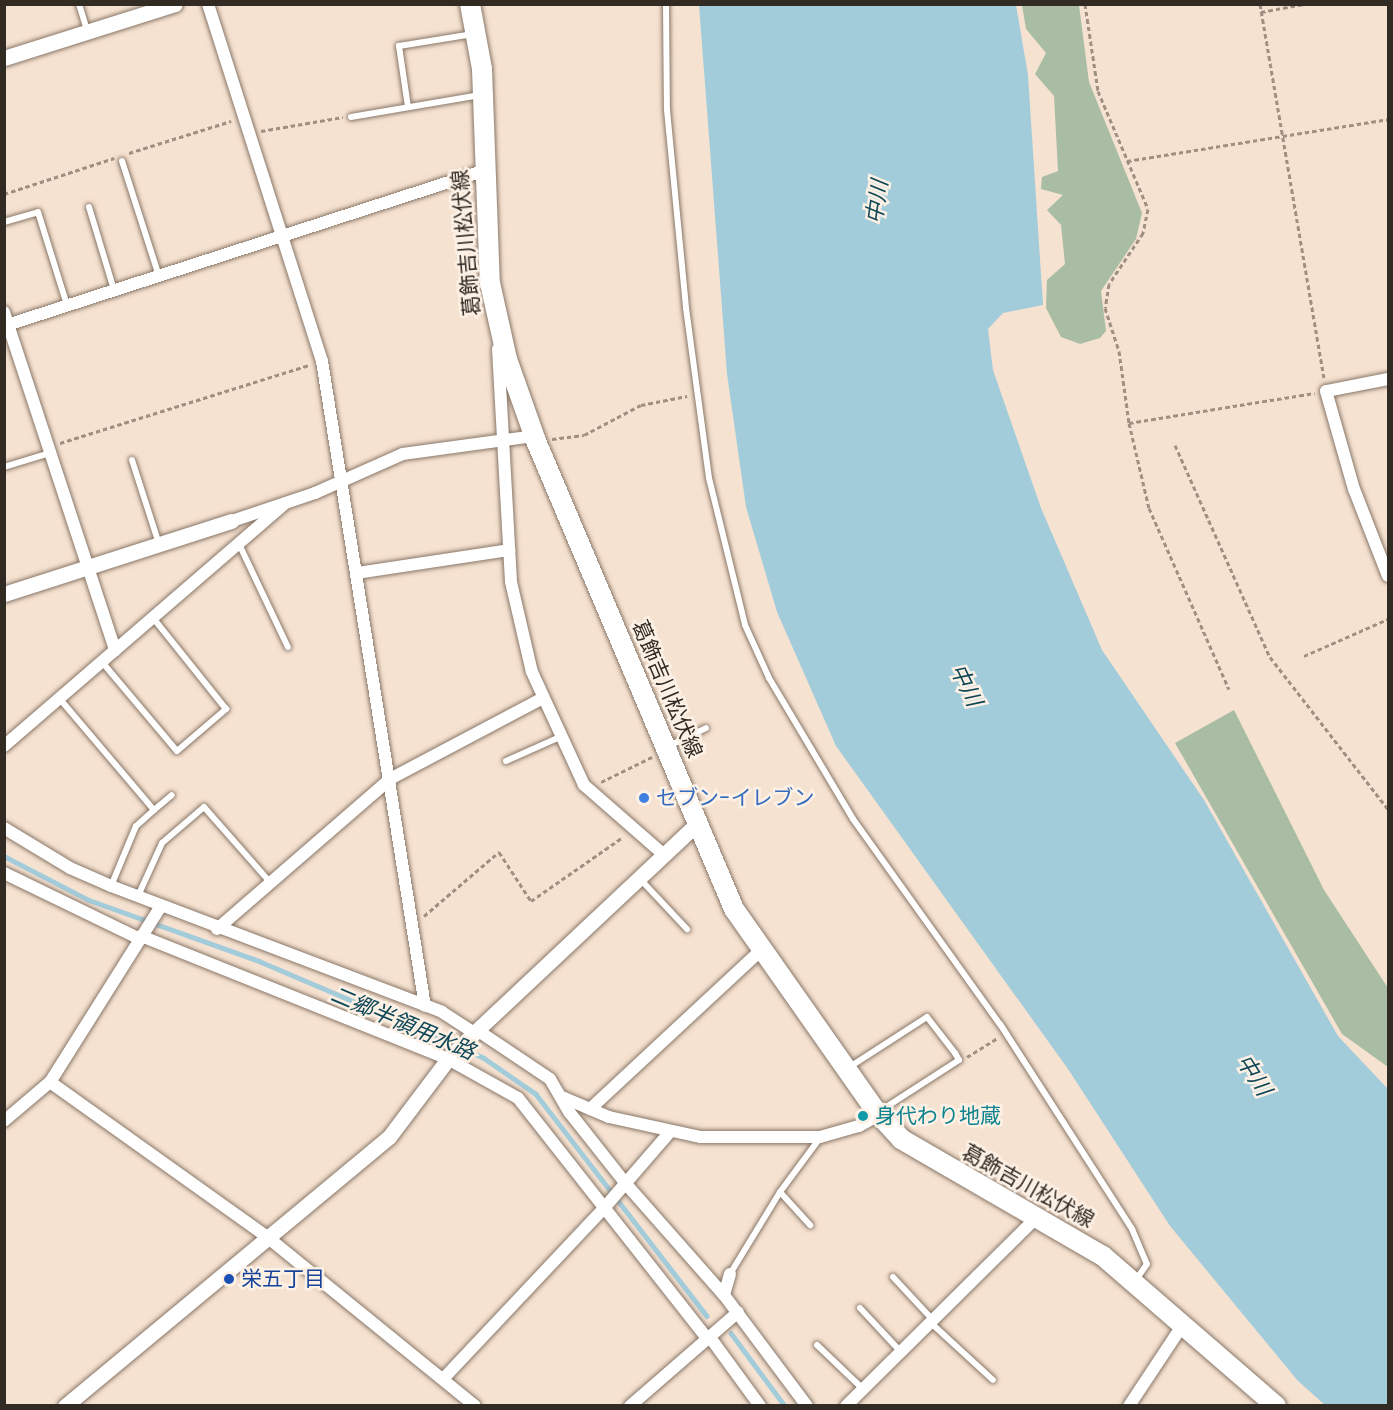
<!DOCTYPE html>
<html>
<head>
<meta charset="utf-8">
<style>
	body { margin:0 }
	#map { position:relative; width:1393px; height:1410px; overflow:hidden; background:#f6e2d1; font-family:Poppins,"Noto Sans JP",sans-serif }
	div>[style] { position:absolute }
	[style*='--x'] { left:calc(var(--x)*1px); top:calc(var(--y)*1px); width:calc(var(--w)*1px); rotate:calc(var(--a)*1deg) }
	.green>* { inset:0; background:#a9bda4 }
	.water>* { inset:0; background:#a3ccdb }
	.stream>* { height:4.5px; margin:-2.25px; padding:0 2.25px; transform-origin:2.25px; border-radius:2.25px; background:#a3ccdb }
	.path>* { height:3px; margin-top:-1.5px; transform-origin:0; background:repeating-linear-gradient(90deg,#9e9083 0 4.5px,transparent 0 7.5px) }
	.roads { filter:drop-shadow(0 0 2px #897768) drop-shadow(0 0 2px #897768) }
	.service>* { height:6px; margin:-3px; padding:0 3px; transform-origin:3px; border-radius:3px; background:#fff }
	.minor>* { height:12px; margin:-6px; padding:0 6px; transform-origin:6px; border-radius:6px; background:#fff }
	.tertiary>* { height:15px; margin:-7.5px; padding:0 7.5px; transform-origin:7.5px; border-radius:7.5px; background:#fff }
	.primary>* { height:20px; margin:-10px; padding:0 10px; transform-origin:10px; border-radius:10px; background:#fff }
	.dots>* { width:16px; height:16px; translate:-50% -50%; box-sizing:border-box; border:3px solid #fdf1e6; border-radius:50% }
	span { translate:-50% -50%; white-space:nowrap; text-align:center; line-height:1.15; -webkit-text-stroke:5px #fdf1e6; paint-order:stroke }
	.street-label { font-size:21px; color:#322b24 }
	.shop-label { font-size:21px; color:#366cbe }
	.left { translate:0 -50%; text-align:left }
	.culture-label { font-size:21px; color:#0d838f }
	.transit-label { font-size:21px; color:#164399 }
	.water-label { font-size:22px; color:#104858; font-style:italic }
	.frame { position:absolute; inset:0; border:6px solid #322b24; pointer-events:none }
</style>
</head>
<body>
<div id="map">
	<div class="green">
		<i style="clip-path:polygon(1022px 5px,1079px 5px,1089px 82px,1142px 213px,1136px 239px,1101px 291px,1106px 331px,1100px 338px,1080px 344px,1061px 337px,1046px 308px,1047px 280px,1065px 264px,1061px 225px,1047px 210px,1063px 195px,1041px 189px,1042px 177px,1058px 171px,1054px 96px,1035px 74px,1046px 53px,1026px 29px)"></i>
		<i style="clip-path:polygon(1234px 710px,1324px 890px,1388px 988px,1388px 1067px,1342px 1034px,1175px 743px)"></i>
	</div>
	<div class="water">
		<i style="clip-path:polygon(699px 5px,1016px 5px,1028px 75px,1043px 305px,1003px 313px,988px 329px,993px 370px,1041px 508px,1102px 650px,1204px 800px,1338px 1036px,1388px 1089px,1388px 1405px,1325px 1405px,1298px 1381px,1170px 1226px,1068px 1069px,836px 746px,777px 612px,746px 507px,727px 374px)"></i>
	</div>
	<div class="stream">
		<i style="--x:4;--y:856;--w:96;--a:27.4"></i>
		<i style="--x:89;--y:900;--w:181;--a:19.7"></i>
		<i style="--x:259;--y:961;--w:214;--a:23.1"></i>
		<i style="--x:464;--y:1049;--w:22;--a:24"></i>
		<i style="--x:484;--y:1058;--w:63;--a:34.7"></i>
		<i style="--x:536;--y:1094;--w:280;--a:52.4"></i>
		<i style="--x:731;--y:1333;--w:91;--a:53.5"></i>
	</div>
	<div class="path">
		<i style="--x:1085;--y:4;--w:88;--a:81.5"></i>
		<i style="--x:1098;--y:91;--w:128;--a:67"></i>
		<i style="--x:1148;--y:209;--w:25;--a:102"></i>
		<i style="--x:1143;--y:233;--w:61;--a:123.7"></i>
		<i style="--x:1109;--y:284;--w:24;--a:99"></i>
		<i style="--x:1105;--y:308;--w:45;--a:72"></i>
		<i style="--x:1119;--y:351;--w:73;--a:82.1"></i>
		<i style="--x:1129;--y:423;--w:87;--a:76.8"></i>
		<i style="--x:1149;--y:508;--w:198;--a:66.2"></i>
		<i style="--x:1260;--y:4;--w:379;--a:80.3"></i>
		<i style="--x:1261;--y:12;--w:44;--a:-10.5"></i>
		<i style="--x:261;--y:131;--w:83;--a:-9.7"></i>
		<i style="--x:129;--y:153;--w:107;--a:-17.4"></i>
		<i style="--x:1127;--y:161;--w:264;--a:-9.1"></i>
		<i style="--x:4;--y:194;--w:116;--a:-18.1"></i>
		<i style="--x:1129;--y:423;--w:188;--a:-9.2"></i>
		<i style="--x:552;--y:439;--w:32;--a:-7"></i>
		<i style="--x:584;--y:435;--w:64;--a:-27.8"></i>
		<i style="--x:641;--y:405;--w:47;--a:-11.1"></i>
		<i style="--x:60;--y:443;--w:261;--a:-17.4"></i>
		<i style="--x:1175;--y:445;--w:232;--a:65.9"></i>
		<i style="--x:1270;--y:657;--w:192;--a:52.2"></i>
		<i style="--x:1304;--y:656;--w:92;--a:-23.8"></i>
		<i style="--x:601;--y:782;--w:57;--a:-26.1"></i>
		<i style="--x:424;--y:916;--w:99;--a:-40.5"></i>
		<i style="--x:499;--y:852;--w:59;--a:56.9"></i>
		<i style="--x:531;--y:901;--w:112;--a:-34.8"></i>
		<i style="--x:967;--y:1057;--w:36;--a:-32"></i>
	</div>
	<div class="roads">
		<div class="service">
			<i style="--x:79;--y:4;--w:27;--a:73"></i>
			<i style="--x:666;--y:4;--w:106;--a:89.5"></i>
			<i style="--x:667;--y:110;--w:199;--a:84.5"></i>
			<i style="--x:686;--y:308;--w:172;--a:82.3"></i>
			<i style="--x:709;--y:478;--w:151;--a:76.2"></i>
			<i style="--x:745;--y:625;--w:58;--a:65.6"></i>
			<i style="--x:769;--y:678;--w:164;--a:59.2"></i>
			<i style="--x:853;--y:819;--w:252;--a:54.4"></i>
			<i style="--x:1000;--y:1024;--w:244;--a:57.2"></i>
			<i style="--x:1132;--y:1229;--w:38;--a:67"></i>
			<i style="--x:1147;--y:1264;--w:19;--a:125"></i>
			<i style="--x:408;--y:107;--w:62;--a:-98.4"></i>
			<i style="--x:399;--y:46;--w:75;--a:-9.2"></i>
			<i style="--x:351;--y:117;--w:131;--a:-9.7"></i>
			<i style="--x:122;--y:161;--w:121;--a:72.2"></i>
			<i style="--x:89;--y:207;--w:87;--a:73.2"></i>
			<i style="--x:4;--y:222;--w:35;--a:-16"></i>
			<i style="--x:38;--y:212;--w:97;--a:72.7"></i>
			<i style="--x:132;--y:460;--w:88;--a:72.2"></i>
			<i style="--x:4;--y:467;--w:48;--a:-16.9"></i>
			<i style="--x:239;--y:544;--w:114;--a:64.6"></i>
			<i style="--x:102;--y:662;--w:116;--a:49.9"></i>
			<i style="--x:177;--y:751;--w:65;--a:-40.6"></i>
			<i style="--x:226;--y:709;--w:117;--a:-128.7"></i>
			<i style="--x:59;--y:698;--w:147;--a:49.7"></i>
			<i style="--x:154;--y:810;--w:24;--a:138"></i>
			<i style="--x:136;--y:826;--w:65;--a:112.6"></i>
			<i style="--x:669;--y:746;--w:41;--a:-25.9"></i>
			<i style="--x:506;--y:761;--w:59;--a:-24"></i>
			<i style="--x:154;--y:810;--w:23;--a:-40"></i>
			<i style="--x:640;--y:879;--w:69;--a:46.8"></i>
			<i style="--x:138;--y:896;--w:58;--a:-65.6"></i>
			<i style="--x:162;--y:843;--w:55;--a:-40.6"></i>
			<i style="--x:204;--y:807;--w:100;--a:48.7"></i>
			<i style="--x:848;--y:1068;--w:94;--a:-32.8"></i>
			<i style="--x:927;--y:1017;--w:46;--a:52.1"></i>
			<i style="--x:955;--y:1053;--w:8;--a:60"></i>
			<i style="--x:959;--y:1060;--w:94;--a:147.2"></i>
			<i style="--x:780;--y:1192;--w:45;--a:47.7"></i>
			<i style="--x:730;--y:1274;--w:96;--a:-58.6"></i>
			<i style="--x:780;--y:1192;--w:67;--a:-53.5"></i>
			<i style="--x:893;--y:1277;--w:59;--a:47.1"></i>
			<i style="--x:860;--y:1308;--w:60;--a:47"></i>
			<i style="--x:931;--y:1323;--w:84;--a:42.6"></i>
			<i style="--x:817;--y:1345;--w:64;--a:43.7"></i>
		</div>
		<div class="minor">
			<i style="--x:208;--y:4;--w:375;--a:72.3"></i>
			<i style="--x:322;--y:361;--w:653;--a:80.93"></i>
			<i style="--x:4;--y:312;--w:356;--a:71.8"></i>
			<i style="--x:4;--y:326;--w:503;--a:-17.93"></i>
			<i style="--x:498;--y:349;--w:233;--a:86.8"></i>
			<i style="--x:511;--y:582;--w:92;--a:76.9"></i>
			<i style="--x:532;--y:672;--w:124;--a:65.3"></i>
			<i style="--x:584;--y:785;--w:103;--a:41.1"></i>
			<i style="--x:1388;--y:379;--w:63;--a:169"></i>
			<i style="--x:1326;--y:391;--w:102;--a:74.1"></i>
			<i style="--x:1354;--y:489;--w:93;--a:68.7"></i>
			<i style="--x:232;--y:521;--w:88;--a:-18.6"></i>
			<i style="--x:315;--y:493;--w:96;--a:-23.9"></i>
			<i style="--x:403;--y:454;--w:133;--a:-7.8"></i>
			<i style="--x:357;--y:573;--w:154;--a:-8.6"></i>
			<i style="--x:4;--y:746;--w:370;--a:-40.8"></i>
			<i style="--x:4;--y:828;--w:77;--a:31.2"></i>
			<i style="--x:70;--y:868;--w:45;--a:23.7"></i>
			<i style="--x:111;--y:886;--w:354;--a:20.8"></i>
			<i style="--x:442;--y:1012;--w:38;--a:33"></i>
			<i style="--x:4;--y:873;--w:151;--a:25.9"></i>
			<i style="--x:161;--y:906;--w:208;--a:122.2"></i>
			<i style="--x:50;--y:1082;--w:265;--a:35.5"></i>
			<i style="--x:266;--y:1236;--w:269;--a:39.1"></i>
			<i style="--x:217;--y:929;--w:229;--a:-40.9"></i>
			<i style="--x:390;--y:779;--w:173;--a:-27.9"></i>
			<i style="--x:141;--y:936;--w:331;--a:21.8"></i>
			<i style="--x:448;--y:1059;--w:80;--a:29.1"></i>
			<i style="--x:518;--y:1098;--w:305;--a:51.8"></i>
			<i style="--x:477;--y:1030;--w:88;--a:33.9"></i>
			<i style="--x:550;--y:1079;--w:39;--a:60"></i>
			<i style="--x:570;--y:1113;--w:90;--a:51.7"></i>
			<i style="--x:626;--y:1184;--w:148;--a:48.6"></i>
			<i style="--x:562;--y:1097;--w:51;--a:23.1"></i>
			<i style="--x:609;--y:1117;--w:94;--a:12.3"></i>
			<i style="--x:701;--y:1137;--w:119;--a:0"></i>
			<i style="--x:820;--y:1137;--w:41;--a:-15.8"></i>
			<i style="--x:859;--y:1126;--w:23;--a:-29"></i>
			<i style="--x:590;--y:1109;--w:232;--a:-42.9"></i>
			<i style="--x:4;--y:1121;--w:60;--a:-40.3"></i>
			<i style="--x:730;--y:1274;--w:22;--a:106"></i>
			<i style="--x:724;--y:1295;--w:139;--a:53.2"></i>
			<i style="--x:709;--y:1336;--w:87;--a:53.9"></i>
			<i style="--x:443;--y:1379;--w:236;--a:-46.7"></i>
			<i style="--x:605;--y:1207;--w:98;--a:-49.1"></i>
			<i style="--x:630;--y:1406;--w:143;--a:-41"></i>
			<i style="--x:846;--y:1406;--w:269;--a:-44.7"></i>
			<i style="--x:1129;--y:1406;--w:100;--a:-56.5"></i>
		</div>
		<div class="tertiary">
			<i style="--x:4;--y:58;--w:179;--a:-17.5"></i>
			<i style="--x:4;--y:594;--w:239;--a:-17.8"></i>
			<i style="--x:65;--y:1406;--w:421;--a:-39.7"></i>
			<i style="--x:389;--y:1137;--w:98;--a:-52.9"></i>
			<i style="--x:448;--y:1059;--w:37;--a:-45"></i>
			<i style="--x:474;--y:1033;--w:307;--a:-43.2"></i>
		</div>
		<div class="primary">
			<i style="--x:470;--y:4;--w:66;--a:79.5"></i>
			<i style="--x:482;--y:69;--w:214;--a:87.9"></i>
			<i style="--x:490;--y:283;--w:78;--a:77.4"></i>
			<i style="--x:507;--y:359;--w:87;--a:70.5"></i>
			<i style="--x:536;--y:441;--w:508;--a:67.07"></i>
			<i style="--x:734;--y:909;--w:252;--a:54.9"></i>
			<i style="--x:879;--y:1115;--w:33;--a:47"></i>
			<i style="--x:901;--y:1139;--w:233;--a:30.1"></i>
			<i style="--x:1103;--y:1256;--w:229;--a:40.9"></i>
		</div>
	</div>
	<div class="dots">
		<i style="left:644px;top:798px;background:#3f7fe0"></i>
		<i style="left:863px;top:1116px;background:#0f9aa8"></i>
		<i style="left:229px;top:1279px;background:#1a4fb4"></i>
	</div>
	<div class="street-label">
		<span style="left:466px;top:243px;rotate:-95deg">葛飾吉川松伏線</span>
		<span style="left:667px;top:689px;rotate:67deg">葛飾吉川松伏線</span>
		<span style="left:1028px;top:1186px;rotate:29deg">葛飾吉川松伏線</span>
	</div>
	<div class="shop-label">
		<span class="left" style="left:656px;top:798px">セブン-イレブン</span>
	</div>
	<div class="culture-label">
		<span class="left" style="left:875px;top:1116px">身代わり地蔵</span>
	</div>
	<div class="transit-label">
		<span class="left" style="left:241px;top:1279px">栄五丁目</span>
	</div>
	<div class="water-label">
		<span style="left:877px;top:202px;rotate:-82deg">中川</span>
		<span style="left:966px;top:685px;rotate:64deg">中川</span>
		<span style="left:403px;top:1023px;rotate:23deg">二郷半領用水路</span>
		<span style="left:1254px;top:1075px;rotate:57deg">中川</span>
	</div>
	<div class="frame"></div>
</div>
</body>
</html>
